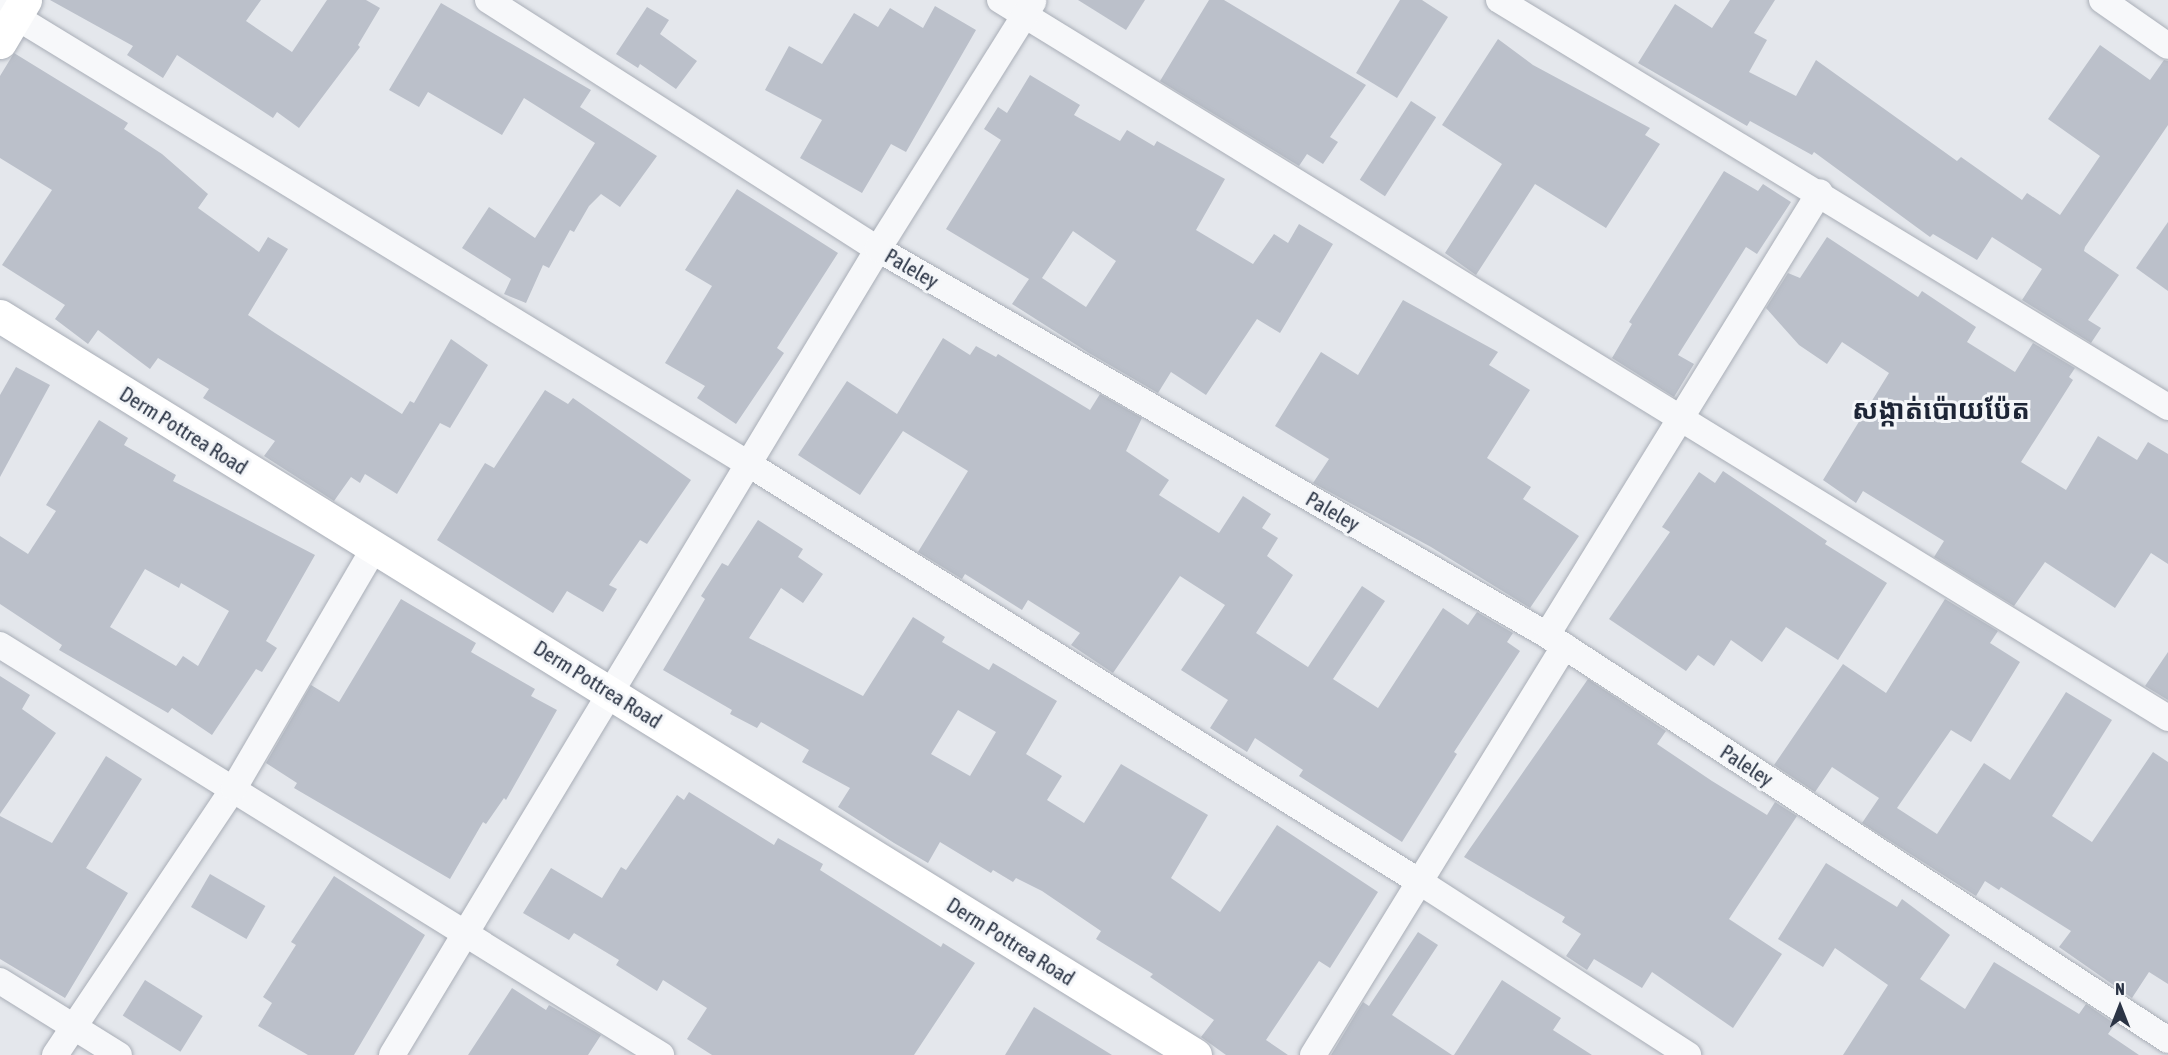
<!DOCTYPE html>
<html>
<head>
<meta charset="utf-8">
<style>
	body { margin:0 }
	#map { position:relative; width:2168px; height:1055px; overflow:hidden; background:#e4e7ec; font-family:"Asap Condensed","Noto Sans Khmer",sans-serif }
	div>[style] { position:absolute }
	[style*='--x'] { left:calc(var(--x)*1px); top:calc(var(--y)*1px); width:calc(var(--w)*1px); rotate:calc(var(--a)*1deg) }
	.building>* { inset:0; background:#bbc0ca; transform-origin:0 0 }
	.roads { filter:drop-shadow(0 0 2px #a9aeb7) drop-shadow(0 0 2px #a9aeb7) }
	.street>* { height:26px; margin:-13px; padding:0 13px; transform-origin:13px; border-radius:13px; background:#f7f8fa }
	.secondary>* { height:33px; margin:-16.5px; padding:0 16.5px; transform-origin:16.5px; border-radius:16.5px; background:#fff }
	span { translate:-50% -50%; white-space:nowrap; text-align:center; line-height:1.15; -webkit-text-stroke:6px #f4f6f9; paint-order:stroke }
	.street-label { font-size:21px; color:#2b3445 }
	.district-label { font-size:27px; color:#1d2536; font-weight:700 }
	.north { position:absolute; left:2090px; top:977px; width:60px; height:60px; -webkit-text-stroke:4px #f4f6f9; paint-order:stroke; rotate:0deg; font-size:16px; font-weight:700; line-height:24px; text-align:center; color:#2b3445 }
	.north::after { content:''; display:block; margin:auto; width:21px; height:27px; background:#2b3445; clip-path:polygon(50% 0,100% 100%,50% 72%,0 100%) }
</style>
</head>
<body>
<div id="map">
	<div class="building">
		<i style="clip-path:polygon(50px 0,261px 0,246px 21px,292px 52px,327px 0,366px 0,380px 8px,358px 45px,360px 47px,299px 128px,277px 112px,273px 118px,177px 55px,163px 78px,127px 55px,133px 46px)"></i>
		<i style="clip-path:polygon(1078px 0,1145px 0,1126px 30px)"></i>
		<i style="clip-path:polygon(1209px 0,1224px 0,1366px 85px,1330px 137px,1338px 142px,1323px 164px,1307px 154px,1299px 166px,1160px 81px)"></i>
		<i style="clip-path:polygon(1400px 0,1422px 0,1448px 17px,1397px 98px,1356px 73px)"></i>
		<i style="clip-path:polygon(1730px 0,1775px 0,1754px 33px,1767px 40px,1749px 72px,1796px 96px,1816px 60px,1957px 161px,1961px 157px,2022px 200px,2027px 193px,2060px 215px,2100px 156px,2048px 119px,2100px 45px,2150px 80px,2164px 60px,2168px 61px,2168px 125px,2085px 247px,2084px 251px,2119px 275px,2088px 320px,2101px 328px,2091px 343px,2022px 300px,2042px 269px,1992px 237px,1977px 260px,1933px 234px,1930px 237px,1814px 152px,1812px 155px,1750px 121px,1747px 126px,1638px 63px,1675px 4px,1712px 28px)"></i>
		<i style="clip-path:polygon(441px 3px,591px 90px,580px 107px,657px 156px,620px 207px,601px 194px,589px 206px,574px 232px,570px 230px,549px 268px,543px 265px,526px 303px,504px 294px,511px 279px,462px 248px,489px 207px,535px 238px,595px 143px,524px 98px,502px 135px,428px 92px,419px 107px,389px 90px)"></i>
		<i style="clip-path:polygon(935px 6px,976px 30px,906px 152px,891px 144px,862px 193px,800px 158px,822px 120px,765px 90px,789px 46px,822px 64px,854px 13px,878px 27px,890px 8px,923px 28px)"></i>
		<i style="clip-path:polygon(647px 7px,669px 20px,660px 34px,697px 61px,676px 89px,640px 64px,638px 68px,616px 54px)"></i>
		<i style="clip-path:polygon(1498px 39px,1533px 65px,1650px 128px,1645px 135px,1660px 144px,1606px 228px,1535px 184px,1476px 275px,1445px 253px,1502px 164px,1442px 125px)"></i>
		<i style="clip-path:polygon(14px 53px,128px 123px,124px 129px,162px 154px,208px 194px,198px 208px,259px 252px,268px 237px,288px 249px,248px 315px,275px 333px,402px 414px,410px 401px,414px 403px,451px 339px,488px 365px,450px 428px,440px 423px,397px 494px,365px 474px,360px 483px,351px 477px,334px 501px,264px 456px,275px 441px,203px 398px,209px 389px,158px 358px,150px 369px,98px 330px,88px 344px,55px 319px,65px 305px,2px 265px,52px 190px,0 158px,0 76px)"></i>
		<i style="clip-path:polygon(evenodd,1030px 75px,1080px 105px,1074px 115px,1120px 141px,1127px 130px,1154px 146px,1157px 141px,1225px 179px,1196px 230px,1253px 264px,1274px 234px,1288px 243px,1299px 224px,1333px 244px,1280px 333px,1257px 319px,1206px 395px,1171px 372px,1158px 393px,1089px 353px,1012px 304px,1029px 279px,946px 229px,1001px 140px,984px 129px,998px 107px,1007px 113px,1030px 75px,1073px 231px,1116px 261px,1086px 307px,1042px 278px,1073px 231px)"></i>
		<i style="left:1411px;top:101px;width:30px;height:94px;rotate:33deg"></i>
		<i style="clip-path:polygon(1724px 171px,1758px 191px,1763px 184px,1791px 202px,1757px 254px,1746px 247px,1678px 355px,1694px 364px,1674px 397px,1612px 358px,1632px 324px,1629px 322px)"></i>
		<i style="clip-path:polygon(737px 189px,838px 253px,777px 348px,784px 353px,736px 424px,697px 398px,705px 386px,665px 363px,712px 286px,685px 270px)"></i>
		<i style="clip-path:polygon(2168px 222px,2168px 291px,2136px 268px)"></i>
		<i style="clip-path:polygon(1827px 237px,1918px 297px,1922px 291px,1976px 327px,1967px 342px,2015px 372px,2033px 343px,2075px 368px,2069px 377px,2073px 380px,2021px 462px,2066px 490px,2098px 436px,2137px 460px,2148px 442px,2168px 454px,2168px 564px,2151px 553px,2115px 608px,2045px 562px,2014px 606px,1934px 557px,1944px 541px,1863px 491px,1856px 503px,1823px 480px,1889px 373px,1842px 342px,1827px 364px,1799px 345px,1766px 308px,1788px 273px,1800px 278px)"></i>
		<i style="clip-path:polygon(1403px 300px,1498px 352px,1489px 365px,1530px 390px,1487px 458px,1531px 487px,1523px 499px,1579px 536px,1530px 608px,1431px 547px,1313px 483px,1329px 459px,1275px 426px,1321px 352px,1358px 375px)"></i>
		<i style="clip-path:polygon(943px 338px,970px 355px,976px 346px,996px 357px,998px 354px,1090px 410px,1100px 394px,1142px 418px,1126px 451px,1169px 480px,1159px 495px,1219px 533px,1243px 496px,1271px 514px,1262px 528px,1278px 538px,1267px 556px,1293px 575px,1256px 633px,1308px 667px,1362px 586px,1385px 601px,1333px 679px,1378px 708px,1443px 608px,1468px 625px,1477px 612px,1513px 633px,1507px 642px,1520px 651px,1454px 752px,1457px 754px,1402px 842px,1299px 776px,1303px 770px,1255px 738px,1247px 752px,1210px 728px,1228px 700px,1181px 670px,1225px 605px,1180px 576px,1113px 673px,1071px 645px,1080px 633px,1028px 600px,1022px 610px,965px 574px,962px 579px,918px 552px,968px 471px,903px 431px,860px 495px,798px 455px,847px 381px,897px 414px)"></i>
		<i style="clip-path:polygon(16px 367px,50px 385px,0 477px,0 395px)"></i>
		<i style="clip-path:polygon(545px 390px,568px 404px,573px 398px,691px 480px,647px 544px,640px 540px,609px 585px,617px 589px,603px 612px,567px 591px,553px 613px,437px 540px,485px 463px,494px 468px)"></i>
		<i style="clip-path:polygon(evenodd,99px 420px,128px 438px,124px 445px,176px 475px,173px 481px,315px 555px,266px 641px,277px 648px,262px 672px,256px 669px,212px 735px,172px 708px,168px 713px,59px 650px,62px 645px,0 604px,0 536px,28px 554px,56px 511px,46px 505px,99px 420px,145px 569px,179px 588px,181px 583px,229px 611px,198px 666px,183px 656px,176px 666px,110px 627px,145px 569px)"></i>
		<i style="clip-path:polygon(1723px 471px,1827px 541px,1825px 544px,1887px 583px,1838px 660px,1786px 627px,1762px 662px,1731px 640px,1714px 666px,1698px 655px,1686px 671px,1609px 619px,1670px 532px,1662px 527px,1699px 472px,1715px 483px)"></i>
		<i style="clip-path:polygon(evenodd,758px 520px,803px 549px,798px 557px,823px 574px,803px 603px,781px 588px,749px 638px,863px 696px,913px 617px,945px 637px,942px 642px,989px 670px,993px 663px,1057px 701px,1026px 754px,1062px 776px,1047px 800px,1084px 823px,1121px 764px,1208px 815px,1171px 878px,1220px 912px,1277px 825px,1378px 892px,1330px 968px,1319px 961px,1266px 1040px,1288px 1055px,1226px 1055px,1201px 1037px,1214px 1020px,1150px 977px,1153px 974px,1096px 939px,1101px 931px,1042px 891px,1016px 878px,1013px 882px,993px 870px,991px 873px,940px 842px,928px 863px,894px 843px,838px 807px,850px 788px,802px 762px,809px 750px,761px 722px,757px 728px,730px 714px,732px 710px,663px 670px,705px 599px,701px 596px,722px 563px,728px 566px,758px 520px,958px 710px,996px 732px,970px 776px,931px 754px,958px 710px)"></i>
		<i style="clip-path:polygon(401px 599px,476px 643px,471px 652px,535px 689px,531px 696px,557px 710px,506px 800px,504px 798px,486px 824px,483px 822px,450px 879px,294px 788px,297px 783px,266px 763px,311px 685px,339px 702px)"></i>
		<i style="clip-path:polygon(1945px 599px,1998px 631px,1990px 643px,2020px 662px,1971px 742px,1951px 730px,1897px 808px,1937px 834px,1984px 763px,2010px 780px,2066px 692px,2112px 720px,2052px 816px,2092px 842px,2153px 752px,2168px 762px,2168px 984px,2149px 972px,2132px 998px,2059px 947px,2071px 931px,2001px 887px,1999px 890px,1985px 881px,1976px 896px,1862px 823px,1879px 798px,1832px 767px,1815px 792px,1774px 765px,1843px 664px,1886px 693px)"></i>
		<i style="clip-path:polygon(2168px 652px,2168px 700px,2145px 686px)"></i>
		<i style="clip-path:polygon(0 676px,30px 695px,22px 709px,56px 733px,0 814px)"></i>
		<i style="clip-path:polygon(1588px 679px,1666px 731px,1657px 744px,1712px 781px,1767px 815px,1775px 802px,1797px 816px,1729px 919px,1782px 954px,1733px 1028px,1652px 972px,1642px 988px,1594px 959px,1587px 970px,1566px 956px,1581px 934px,1562px 922px,1565px 917px,1464px 857px)"></i>
		<i style="clip-path:polygon(106px 756px,142px 779px,86px 868px,128px 893px,65px 998px,0 959px,0 816px,52px 843px)"></i>
		<i style="clip-path:polygon(689px 792px,774px 845px,778px 838px,823px 864px,820px 870px,941px 947px,943px 943px,975px 963px,914px 1055px,712px 1055px,687px 1039px,707px 1008px,663px 980px,657px 991px,616px 965px,619px 960px,574px 933px,569px 940px,523px 913px,551px 868px,602px 898px,621px 867px,626px 870px,677px 795px,684px 800px)"></i>
		<i style="clip-path:polygon(1826px 863px,1897px 907px,1902px 899px,1950px 935px,1920px 979px,1965px 1009px,1994px 962px,2079px 1014px,2086px 1004px,2115px 1024px,2108px 1034px,2139px 1055px,1843px 1055px,1888px 985px,1835px 948px,1823px 967px,1778px 939px)"></i>
		<i style="left:210px;top:874px;width:64px;height:38px;rotate:30deg"></i>
		<i style="clip-path:polygon(334px 876px,425px 935px,354px 1055px,308px 1055px,258px 1026px,272px 1003px,263px 997px,296px 945px,291px 942px)"></i>
		<i style="clip-path:polygon(1418px 932px,1438px 945px,1392px 1015px,1452px 1055px,1331px 1055px,1363px 1002px,1369px 1006px)"></i>
		<i style="left:145px;top:980px;width:68px;height:42px;rotate:32deg"></i>
		<i style="clip-path:polygon(1502px 980px,1561px 1018px,1553px 1030px,1592px 1055px,1454px 1055px)"></i>
		<i style="clip-path:polygon(512px 988px,546px 1010px,549px 1005px,601px 1035px,588px 1055px,468px 1055px)"></i>
		<i style="clip-path:polygon(1034px 1007px,1112px 1055px,1005px 1055px)"></i>
	</div>
	<div class="roads">
		<div class="street">
			<i style="--x:488;--y:0;--w:463;--a:32.6"></i>
			<i style="--x:878;--y:249;--w:772;--a:29.98"></i>
			<i style="--x:1547;--y:635;--w:741;--a:33.11"></i>
			<i style="--x:1000;--y:0;--w:1371;--a:31.58"></i>
			<i style="--x:1499;--y:0;--w:783;--a:31.32"></i>
			<i style="--x:2102;--y:0;--w:80;--a:34.9"></i>
			<i style="--x:0;--y:7;--w:879;--a:31.41"></i>
			<i style="--x:750;--y:465;--w:789;--a:31.9"></i>
			<i style="--x:1420;--y:882;--w:319;--a:32.8"></i>
			<i style="--x:1547;--y:635;--w:520;--a:-58.36"></i>
			<i style="--x:0;--y:645;--w:778;--a:31.81"></i>
			<i style="--x:0;--y:981;--w:140;--a:31.9"></i>
			<i style="--x:55;--y:1055;--w:321;--a:-56.2"></i>
			<i style="--x:234;--y:788;--w:279;--a:-59.7"></i>
			<i style="--x:392;--y:1055;--w:941;--a:-58.91"></i>
			<i style="--x:878;--y:249;--w:292;--a:-57.9"></i>
			<i style="--x:1313;--y:1055;--w:480;--a:-58.4"></i>
		</div>
		<div class="secondary">
			<i style="--x:0;--y:42;--w:49;--a:-59.2"></i>
			<i style="--x:0;--y:316;--w:1405;--a:31.73"></i>
		</div>
	</div>
	<div class="street-label">
		<span style="left:912px;top:268px;rotate:30deg">Paleley</span>
		<span style="left:184px;top:430px;rotate:32deg">Derm Pottrea Road</span>
		<span style="left:1333px;top:511px;rotate:30deg">Paleley</span>
		<span style="left:598px;top:684px;rotate:32deg">Derm Pottrea Road</span>
		<span style="left:1747px;top:765px;rotate:33deg">Paleley</span>
		<span style="left:1011px;top:941px;rotate:32deg">Derm Pottrea Road</span>
	</div>
	<div class="district-label">
		<span style="left:1941px;top:410px">សង្កាត់ប៉ោយប៉ែត</span>
	</div>
	<div class="north">N</div>
</div>
</body>
</html>
